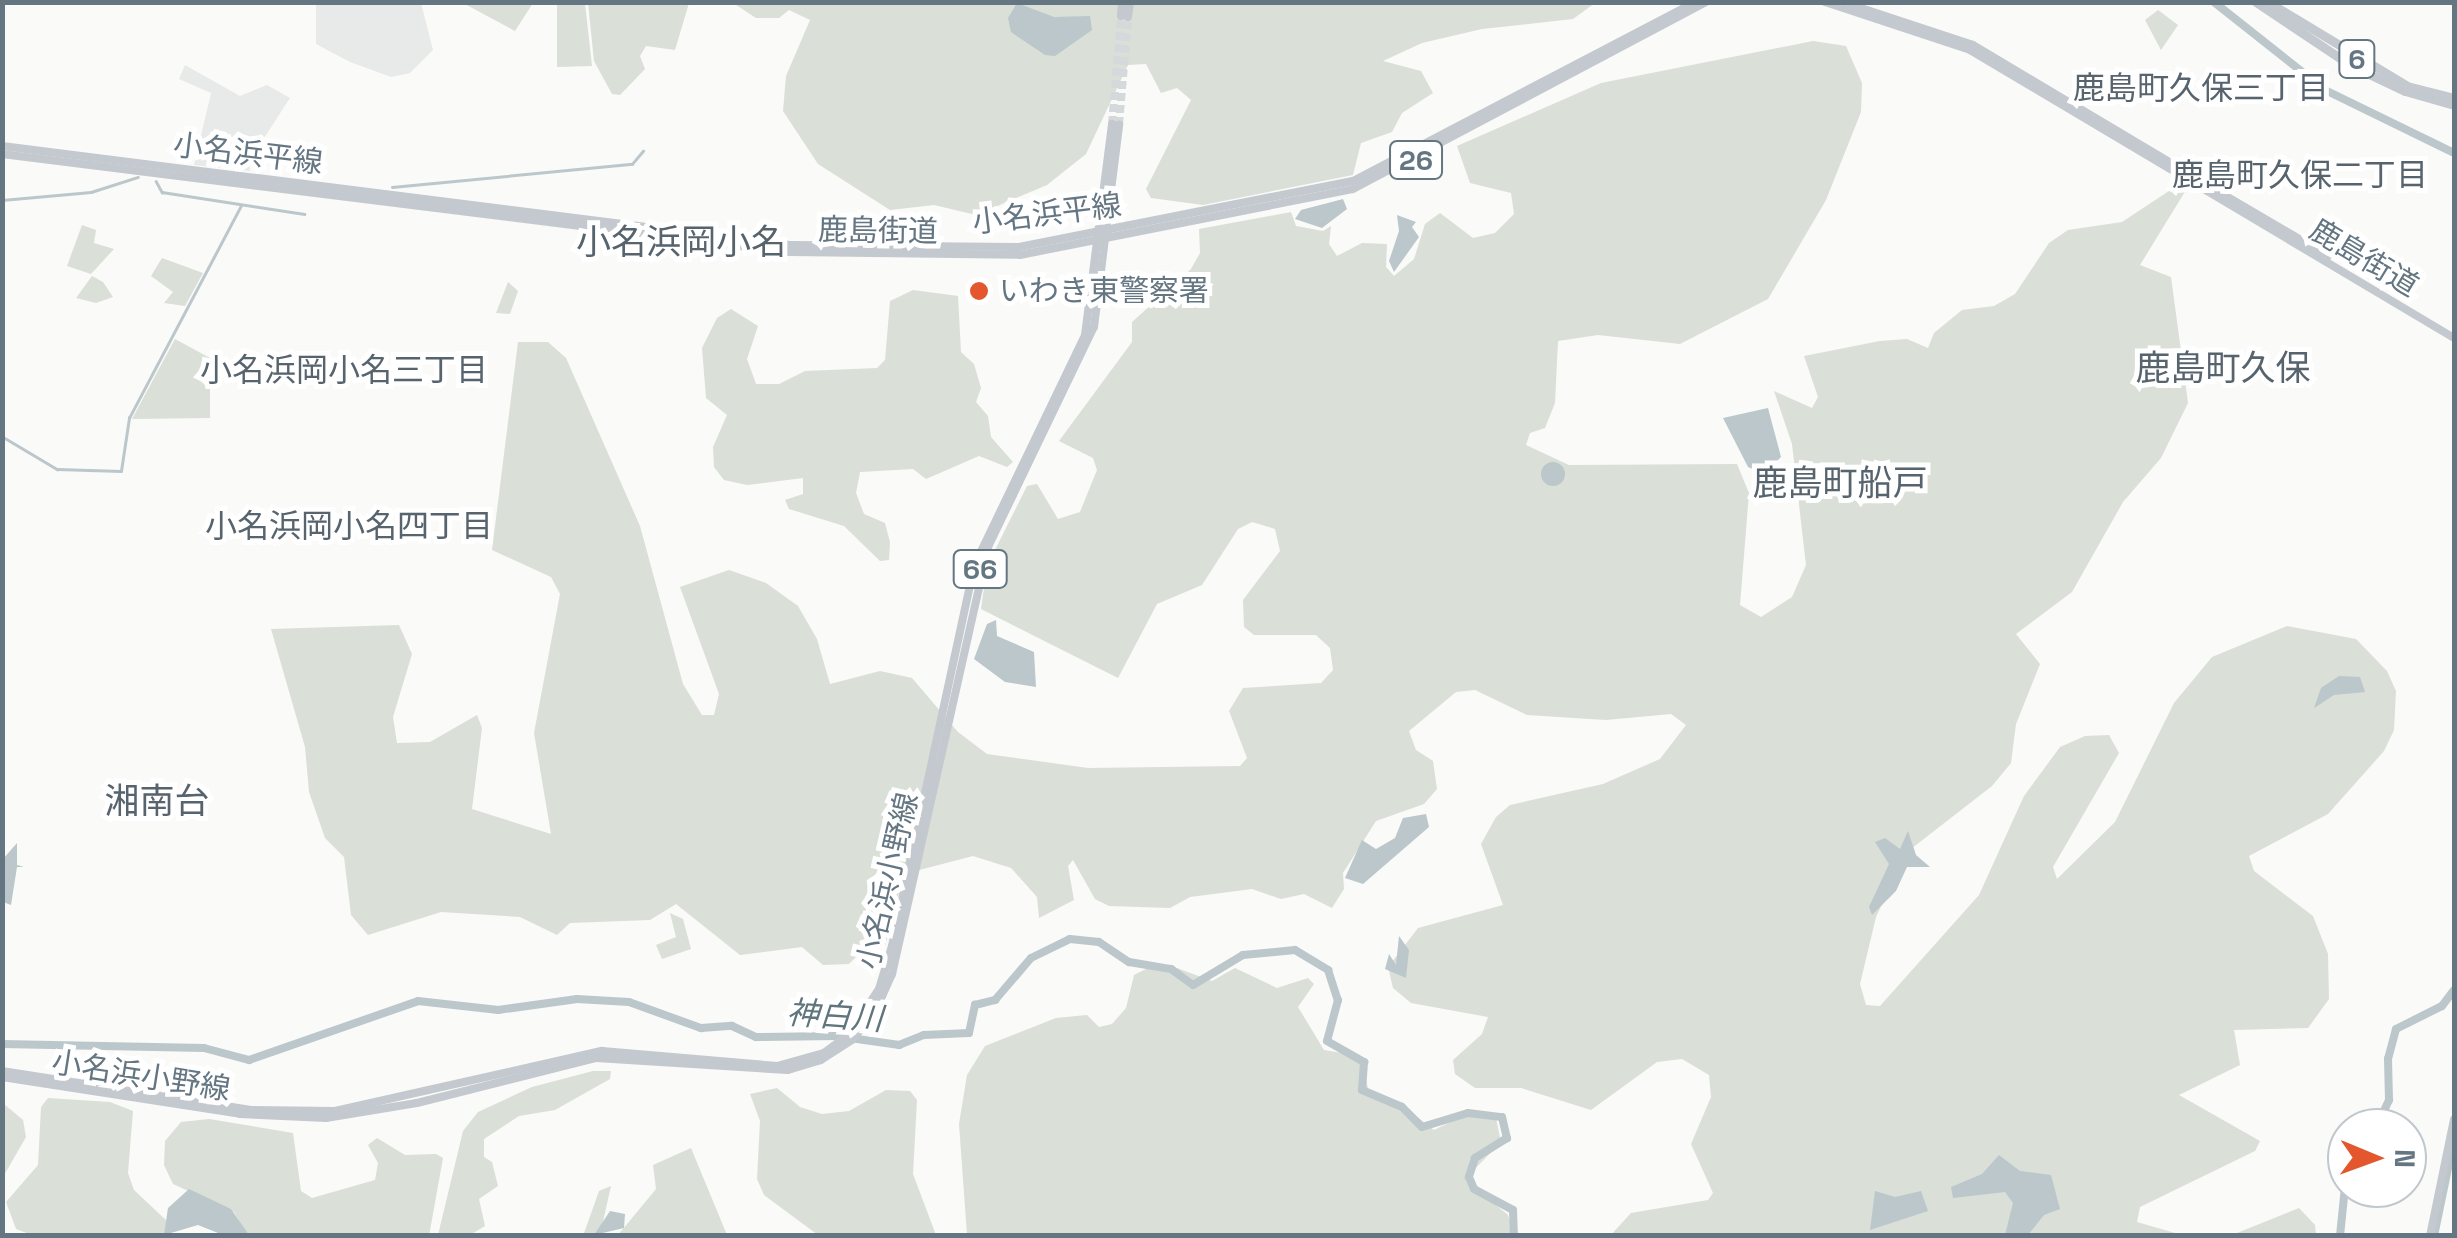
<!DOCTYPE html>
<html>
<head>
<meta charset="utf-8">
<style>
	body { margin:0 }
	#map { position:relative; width:2457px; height:1238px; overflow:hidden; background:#fafaf8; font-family:"Space Grotesk","Noto Sans JP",sans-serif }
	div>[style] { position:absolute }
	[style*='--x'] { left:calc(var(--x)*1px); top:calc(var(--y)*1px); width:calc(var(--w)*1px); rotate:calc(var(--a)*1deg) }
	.built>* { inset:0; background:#e8e9e9 }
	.green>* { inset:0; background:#dadfd7 }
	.water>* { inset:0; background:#bbc7cb }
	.round { border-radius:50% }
	.stream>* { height:2.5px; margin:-1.25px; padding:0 1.25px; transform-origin:1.25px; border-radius:1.25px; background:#bbc7cb }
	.river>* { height:8px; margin:-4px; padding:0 4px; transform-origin:4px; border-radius:4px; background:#bbc7cb }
	.primary-tunnel>* { height:8px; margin-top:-4px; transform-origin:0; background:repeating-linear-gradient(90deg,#d5d9db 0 8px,transparent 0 12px) }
	.primary>* { height:8px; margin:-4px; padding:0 4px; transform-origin:4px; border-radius:4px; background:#c3c9ce }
	.trunk>* { height:9px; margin:-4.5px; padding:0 4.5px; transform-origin:4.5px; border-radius:4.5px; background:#c3c9ce }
	.dots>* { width:28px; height:28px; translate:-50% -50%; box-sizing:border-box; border:5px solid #fff; border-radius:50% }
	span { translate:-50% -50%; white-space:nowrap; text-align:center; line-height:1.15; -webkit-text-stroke:10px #fff; paint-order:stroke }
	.shield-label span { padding:2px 8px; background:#fff; border:2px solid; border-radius:8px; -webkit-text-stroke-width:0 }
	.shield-label { font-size:28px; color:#657683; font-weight:700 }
	.street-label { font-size:30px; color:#657683 }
	.poi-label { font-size:30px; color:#657683 }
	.left { translate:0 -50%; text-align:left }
	.neighbourhood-label { font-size:32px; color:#57646e }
	.water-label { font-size:32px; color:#60757c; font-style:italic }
	.quarter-label { font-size:35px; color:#57646e }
	.frame { position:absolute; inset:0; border:5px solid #657683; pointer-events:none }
	.north { position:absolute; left:2327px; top:1108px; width:100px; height:100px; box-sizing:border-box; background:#fff; border:2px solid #c1c8cd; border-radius:50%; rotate:91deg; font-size:28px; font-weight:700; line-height:40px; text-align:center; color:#657683 }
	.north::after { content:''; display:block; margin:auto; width:35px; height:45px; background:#e4572e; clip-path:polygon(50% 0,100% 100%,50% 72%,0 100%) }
</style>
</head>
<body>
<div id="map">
	<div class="built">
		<i style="clip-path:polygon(316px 3px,421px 3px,433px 50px,410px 73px,391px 77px,350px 62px,316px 44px)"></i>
		<i style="clip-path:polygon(185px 65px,240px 96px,267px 85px,290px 98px,262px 141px,248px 148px,250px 171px,242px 170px,244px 159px,229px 150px,222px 168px,194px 165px,211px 93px,179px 79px)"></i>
	</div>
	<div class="green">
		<i style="clip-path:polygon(463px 3px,533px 3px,515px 31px)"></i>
		<i style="clip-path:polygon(557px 3px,585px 3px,592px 66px,557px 67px)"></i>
		<i style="clip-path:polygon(588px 3px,588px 2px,689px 3px,675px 50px,646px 46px,640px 56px,645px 69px,620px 95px,612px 94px,594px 61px)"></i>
		<i style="clip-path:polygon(733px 3px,1595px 3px,1573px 19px,1482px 29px,1422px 43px,1383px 61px,1421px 71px,1433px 93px,1402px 113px,1392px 132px,1361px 143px,1353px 175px,1203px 205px,1151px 198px,1146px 189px,1191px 100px,1177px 88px,1161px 93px,1146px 64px,1128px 65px,1086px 154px,1047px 185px,976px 215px,934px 205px,890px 210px,818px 164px,783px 111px,786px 76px,810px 20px,789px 10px,779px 18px,756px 18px)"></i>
		<i style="clip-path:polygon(2158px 10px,2178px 25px,2161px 50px,2145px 20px)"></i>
		<i style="clip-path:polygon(1813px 41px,1846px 46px,1862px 83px,1861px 112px,1826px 200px,1768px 299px,1680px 344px,1598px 335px,1558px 341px,1555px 403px,1545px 428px,1530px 433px,1526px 445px,1569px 465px,1737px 464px,1749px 493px,1740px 605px,1761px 617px,1792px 597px,1806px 565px,1792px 444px,1774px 391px,1812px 408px,1818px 397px,1804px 356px,1880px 341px,1907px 339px,1928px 348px,1934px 333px,1962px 310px,1994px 306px,2015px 294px,2049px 243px,2068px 230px,2122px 222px,2175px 187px,2186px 190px,2140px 265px,2171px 277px,2188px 403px,2161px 458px,2123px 502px,2072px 592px,2016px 634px,2040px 664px,2016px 724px,2011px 763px,1992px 786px,1907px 852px,1876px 917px,1860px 984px,1866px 1005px,1880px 1006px,1979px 895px,2024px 796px,2060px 747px,2085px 736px,2109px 735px,2119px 753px,2053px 867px,2057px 879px,2115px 822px,2174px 703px,2212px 657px,2287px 626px,2356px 639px,2387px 671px,2396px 691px,2394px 730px,2384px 751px,2328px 814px,2249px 856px,2254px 871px,2313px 916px,2328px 954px,2329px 999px,2308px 1028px,2234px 1030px,2240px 1065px,2179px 1095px,2260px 1141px,2255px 1151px,2140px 1207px,2137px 1222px,2182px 1235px,1610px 1236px,1631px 1213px,1708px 1200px,1713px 1193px,1691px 1144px,1711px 1097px,1709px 1075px,1682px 1059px,1657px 1062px,1591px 1110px,1521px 1088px,1475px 1088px,1455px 1074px,1453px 1060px,1482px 1034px,1488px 1017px,1411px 1003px,1393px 988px,1388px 967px,1418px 928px,1503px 905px,1481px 844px,1496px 817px,1510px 805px,1603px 784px,1660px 759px,1686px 725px,1671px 714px,1606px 720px,1527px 715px,1475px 690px,1456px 692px,1409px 731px,1416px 750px,1433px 761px,1437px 789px,1424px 804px,1376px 821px,1343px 873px,1344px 889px,1332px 908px,1304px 894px,1281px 899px,1252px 889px,1190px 897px,1170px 908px,1109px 906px,1095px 899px,1073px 860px,1068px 866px,1074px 900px,1039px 918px,1037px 897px,1011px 868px,973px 856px,904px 874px,885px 946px,867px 946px,849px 964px,823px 965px,802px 947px,740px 955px,676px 904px,650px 920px,570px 923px,557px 935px,520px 917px,441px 912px,368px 935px,351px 915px,344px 857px,325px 838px,309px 792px,305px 747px,271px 629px,399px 625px,412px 654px,393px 717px,397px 743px,430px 742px,477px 715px,482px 728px,472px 809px,551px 834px,534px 733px,560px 594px,551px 577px,492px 550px,518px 342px,548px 342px,566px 358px,640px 526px,683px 684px,702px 715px,714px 715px,719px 694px,680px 587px,729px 570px,766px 583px,798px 606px,817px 639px,830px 684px,880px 671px,912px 678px,958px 732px,987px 754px,1088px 768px,1240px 766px,1247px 758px,1229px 711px,1243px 688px,1321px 683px,1333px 670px,1330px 648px,1316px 635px,1254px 635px,1244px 627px,1243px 600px,1280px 551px,1275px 529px,1252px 522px,1238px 529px,1202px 585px,1157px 604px,1118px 678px,981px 609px,987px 566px,1027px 486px,1037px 484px,1058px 519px,1080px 512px,1097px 470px,1093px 458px,1059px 441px,1132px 342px,1132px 322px,1191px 269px,1200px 253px,1199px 229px,1291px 212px,1296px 226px,1323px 231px,1331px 226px,1329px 244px,1337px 256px,1362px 243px,1387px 244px,1386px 267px,1394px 276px,1414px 259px,1425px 224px,1440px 213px,1473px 238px,1495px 233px,1514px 214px,1511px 193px,1470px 183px,1457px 146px,1601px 83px)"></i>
		<i style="clip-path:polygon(82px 225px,96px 230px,94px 243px,114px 249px,91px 274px,67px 266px)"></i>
		<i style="clip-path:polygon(162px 258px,203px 273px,185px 306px,164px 303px,173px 292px,151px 276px)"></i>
		<i style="clip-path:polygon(92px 276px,103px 282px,113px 297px,96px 303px,76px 298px)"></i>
		<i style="clip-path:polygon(508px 282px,518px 291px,510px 314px,496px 313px)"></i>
		<i style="clip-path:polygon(913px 290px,958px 296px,961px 352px,974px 364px,981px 388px,976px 402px,988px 416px,991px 437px,1013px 462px,1007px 467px,979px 456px,926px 479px,913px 469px,860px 472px,856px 493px,864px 514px,885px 523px,890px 542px,889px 560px,880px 561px,844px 526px,789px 509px,785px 500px,803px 494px,803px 478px,747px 485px,724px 480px,714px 467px,713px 447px,727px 415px,706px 398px,702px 348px,717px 318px,731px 309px,758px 326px,747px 359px,756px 384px,779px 384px,805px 371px,877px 368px,885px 360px,890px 301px)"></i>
		<i style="clip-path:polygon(175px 339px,210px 358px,210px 418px,132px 419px)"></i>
		<i style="clip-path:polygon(670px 913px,683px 919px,691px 949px,662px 959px,656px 945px,676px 937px)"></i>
		<i style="clip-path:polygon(1150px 967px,1177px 968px,1212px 981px,1235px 968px,1277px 988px,1308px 978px,1314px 984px,1298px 1007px,1324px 1050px,1360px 1056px,1369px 1092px,1398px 1102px,1434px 1130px,1463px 1116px,1496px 1118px,1501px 1142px,1470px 1174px,1472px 1185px,1508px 1215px,1514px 1235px,967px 1235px,959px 1124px,967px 1075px,985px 1046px,1056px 1018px,1087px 1015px,1099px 1027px,1112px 1024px,1126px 1008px,1134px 975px)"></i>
		<i style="clip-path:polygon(593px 1071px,611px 1071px,610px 1079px,555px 1110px,519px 1116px,484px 1139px,484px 1157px,492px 1162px,498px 1186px,479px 1199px,485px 1226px,470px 1235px,438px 1235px,463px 1131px,478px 1112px,532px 1087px)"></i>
		<i style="clip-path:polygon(777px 1088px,800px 1107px,822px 1114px,849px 1111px,886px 1090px,910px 1091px,917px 1100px,913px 1174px,936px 1235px,818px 1235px,764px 1195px,757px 1179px,760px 1121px,750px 1094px)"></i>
		<i style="clip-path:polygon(48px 1098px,110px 1102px,133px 1111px,128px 1173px,134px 1190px,168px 1222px,166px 1235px,32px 1235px,16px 1229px,6px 1202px,38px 1165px,41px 1107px)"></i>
		<i style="clip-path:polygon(4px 1104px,23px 1120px,26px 1137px,3px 1177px)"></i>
		<i style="clip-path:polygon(209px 1119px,293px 1133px,301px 1191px,312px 1198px,375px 1180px,378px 1163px,368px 1145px,377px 1138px,405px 1155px,436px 1154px,443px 1158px,429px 1236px,247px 1235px,234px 1212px,173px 1184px,164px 1165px,165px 1141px,181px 1122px)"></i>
		<i style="clip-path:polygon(691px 1148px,727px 1235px,618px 1235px,656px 1189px,653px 1165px)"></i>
		<i style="clip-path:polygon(611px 1186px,600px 1235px,583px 1236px,599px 1191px)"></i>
		<i style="clip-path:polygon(2299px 1208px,2315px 1225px,2316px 1235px,2232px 1235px)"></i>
	</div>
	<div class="water">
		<i style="clip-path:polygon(1017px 3px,1054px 17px,1090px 16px,1092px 30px,1055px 56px,1045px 55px,1011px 32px,1008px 18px)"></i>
		<i style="clip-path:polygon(1343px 199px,1347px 209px,1322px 228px,1295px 219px,1301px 210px)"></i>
		<i style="clip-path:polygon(1397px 215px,1416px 222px,1412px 227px,1419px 237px,1394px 272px,1389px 261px,1399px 231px)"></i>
		<i style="clip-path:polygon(1768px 408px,1781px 457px,1764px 474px,1748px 467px,1723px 418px)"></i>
		<i class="round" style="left:1541px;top:462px;width:24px;height:24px"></i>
		<i style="clip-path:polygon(996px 620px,997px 636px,1034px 652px,1036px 687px,1005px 682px,974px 659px,987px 624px)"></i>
		<i style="clip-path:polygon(2339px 676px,2360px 677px,2365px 692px,2334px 695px,2314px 708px,2321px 688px)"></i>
		<i style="clip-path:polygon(1426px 814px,1429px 827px,1363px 884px,1345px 878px,1362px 840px,1376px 849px,1395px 838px,1403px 818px)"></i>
		<i style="clip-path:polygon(1908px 831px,1916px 855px,1930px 867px,1907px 867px,1896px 891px,1872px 915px,1869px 907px,1889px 864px,1875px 842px,1885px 838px,1900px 849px)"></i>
		<i style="clip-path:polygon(17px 843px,17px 865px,24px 867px,17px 867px,11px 905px,3px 902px,3px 859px)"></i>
		<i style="clip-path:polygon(1399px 936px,1409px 950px,1406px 978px,1385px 969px,1389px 954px,1396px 965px)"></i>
		<i style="clip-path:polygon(1999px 1155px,2020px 1171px,2051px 1175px,2060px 1209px,2044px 1215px,2028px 1235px,2005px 1235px,2013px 1203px,2005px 1192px,1953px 1198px,1951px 1187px,1982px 1174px)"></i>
		<i style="clip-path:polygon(189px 1189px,231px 1209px,249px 1235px,223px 1235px,198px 1225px,164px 1235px,168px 1208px)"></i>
		<i style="clip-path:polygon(1875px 1191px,1895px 1197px,1921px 1191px,1928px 1211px,1870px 1230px)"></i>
		<i style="clip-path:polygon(610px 1211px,625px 1214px,624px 1228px,594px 1235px)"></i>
	</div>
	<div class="stream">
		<i style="--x:156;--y:181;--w:13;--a:61"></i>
		<i style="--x:162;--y:192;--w:144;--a:8.8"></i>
		<i style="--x:392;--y:187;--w:241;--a:-5.5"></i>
		<i style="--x:632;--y:164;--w:17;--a:-50"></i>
		<i style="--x:2;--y:200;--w:89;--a:-5.1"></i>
		<i style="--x:91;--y:192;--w:49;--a:-17.7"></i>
		<i style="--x:5;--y:438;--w:61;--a:30.8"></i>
		<i style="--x:57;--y:469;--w:64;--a:1.8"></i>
		<i style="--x:121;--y:471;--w:54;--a:-81.4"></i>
		<i style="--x:129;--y:418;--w:240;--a:-62.2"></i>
	</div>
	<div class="river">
		<i style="--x:2214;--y:2;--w:142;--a:38.4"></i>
		<i style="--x:2325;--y:90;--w:144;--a:26"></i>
		<i style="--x:2;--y:1044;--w:202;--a:1.1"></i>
		<i style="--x:204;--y:1048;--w:47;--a:14.9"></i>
		<i style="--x:249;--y:1060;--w:179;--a:-19.2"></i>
		<i style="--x:418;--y:1001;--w:81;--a:6.4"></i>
		<i style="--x:498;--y:1010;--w:80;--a:-7.9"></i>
		<i style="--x:577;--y:999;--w:52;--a:3.3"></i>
		<i style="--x:629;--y:1002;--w:77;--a:19.9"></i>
		<i style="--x:701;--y:1028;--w:31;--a:-4"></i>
		<i style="--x:732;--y:1026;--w:26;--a:25"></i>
		<i style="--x:756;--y:1037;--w:80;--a:-0.7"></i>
		<i style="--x:836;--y:1036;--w:64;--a:8.1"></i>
		<i style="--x:899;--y:1045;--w:27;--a:-22"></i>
		<i style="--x:924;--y:1035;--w:45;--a:-2.5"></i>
		<i style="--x:969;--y:1033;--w:29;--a:-78"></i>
		<i style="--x:975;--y:1005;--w:21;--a:-14"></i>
		<i style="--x:995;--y:1000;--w:55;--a:-49.4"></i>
		<i style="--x:1031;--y:958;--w:43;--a:-26"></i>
		<i style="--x:1070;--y:939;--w:29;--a:6"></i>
		<i style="--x:1099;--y:942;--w:36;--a:34"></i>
		<i style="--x:1129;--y:962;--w:43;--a:9.5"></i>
		<i style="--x:1171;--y:969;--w:27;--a:36"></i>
		<i style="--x:1193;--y:985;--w:58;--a:-31"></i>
		<i style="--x:1243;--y:955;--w:52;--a:-5.5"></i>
		<i style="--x:1295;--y:950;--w:39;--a:31"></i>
		<i style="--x:1328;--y:970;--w:32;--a:72"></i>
		<i style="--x:1338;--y:1000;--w:42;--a:105"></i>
		<i style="--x:1327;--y:1041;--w:43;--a:29.6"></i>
		<i style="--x:1364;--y:1062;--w:28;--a:94"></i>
		<i style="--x:1362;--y:1090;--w:43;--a:23"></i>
		<i style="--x:1402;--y:1107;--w:28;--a:45"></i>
		<i style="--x:1422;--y:1127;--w:48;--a:-16.9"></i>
		<i style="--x:1468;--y:1113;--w:34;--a:7"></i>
		<i style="--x:1502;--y:1117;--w:22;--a:77"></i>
		<i style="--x:1507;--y:1138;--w:38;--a:148"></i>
		<i style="--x:1475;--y:1158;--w:20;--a:108"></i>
		<i style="--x:1469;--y:1177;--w:13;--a:67"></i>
		<i style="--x:1474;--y:1189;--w:44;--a:28.3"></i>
		<i style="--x:1513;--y:1210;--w:26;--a:88"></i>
		<i style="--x:2376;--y:1128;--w:31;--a:-65"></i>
		<i style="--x:2389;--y:1100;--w:41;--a:-91.4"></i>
		<i style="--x:2388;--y:1059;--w:31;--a:-75"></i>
		<i style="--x:2396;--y:1029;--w:51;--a:-26.6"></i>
		<i style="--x:2442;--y:1006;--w:20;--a:-53"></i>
		<i style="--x:2340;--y:1236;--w:69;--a:-84.2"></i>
		<i style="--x:2434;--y:1236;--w:99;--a:-78.3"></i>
	</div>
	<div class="primary-tunnel">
		<i style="--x:1112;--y:124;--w:108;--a:-85.2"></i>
		<i style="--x:1119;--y:125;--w:108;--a:-85.2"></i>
	</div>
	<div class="primary">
		<i style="--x:1825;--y:2;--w:153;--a:18.3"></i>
		<i style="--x:1970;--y:50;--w:563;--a:30.75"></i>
		<i style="--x:1852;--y:5;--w:127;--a:18.3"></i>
		<i style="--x:1973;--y:45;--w:228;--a:30.8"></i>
		<i style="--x:1121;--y:16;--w:14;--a:-86"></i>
		<i style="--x:1128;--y:17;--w:15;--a:-82"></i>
		<i style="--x:2;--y:146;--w:794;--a:7.16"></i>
		<i style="--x:790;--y:245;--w:229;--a:0.5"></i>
		<i style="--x:1019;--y:247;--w:340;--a:-11.2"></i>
		<i style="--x:1353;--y:181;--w:386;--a:-27.6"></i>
		<i style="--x:2;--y:154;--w:793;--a:7.1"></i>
		<i style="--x:789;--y:252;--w:231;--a:0.7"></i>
		<i style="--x:1020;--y:255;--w:339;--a:-11.2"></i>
		<i style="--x:1353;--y:189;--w:399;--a:-27.9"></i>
		<i style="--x:2185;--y:172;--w:166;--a:30.4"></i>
		<i style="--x:2;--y:1071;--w:252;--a:8.9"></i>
		<i style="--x:251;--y:1110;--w:84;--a:0.7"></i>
		<i style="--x:335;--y:1111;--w:274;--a:-12.7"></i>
		<i style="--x:602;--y:1051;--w:176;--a:4.9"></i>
		<i style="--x:777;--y:1066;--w:49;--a:-15.5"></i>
		<i style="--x:824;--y:1053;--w:31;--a:-37"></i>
		<i style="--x:849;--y:1034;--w:54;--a:-56.3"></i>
		<i style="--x:879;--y:989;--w:45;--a:-73.2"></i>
		<i style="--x:892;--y:946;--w:389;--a:-77.8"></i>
		<i style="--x:974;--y:566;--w:256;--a:-64.3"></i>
		<i style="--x:1085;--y:335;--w:213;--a:-82.7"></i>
		<i style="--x:2;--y:1077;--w:241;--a:8.8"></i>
		<i style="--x:240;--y:1114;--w:86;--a:2.7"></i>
		<i style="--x:326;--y:1118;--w:92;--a:-9.4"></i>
		<i style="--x:417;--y:1103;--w:185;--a:-14.1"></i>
		<i style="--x:596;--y:1058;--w:192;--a:3.6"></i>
		<i style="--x:788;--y:1070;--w:34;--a:-17"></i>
		<i style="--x:821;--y:1060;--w:38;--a:-33"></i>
		<i style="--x:853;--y:1039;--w:35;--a:-51"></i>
		<i style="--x:875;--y:1012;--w:42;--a:-65.9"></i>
		<i style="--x:892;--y:974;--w:438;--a:-77.3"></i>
		<i style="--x:988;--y:547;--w:244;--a:-64.3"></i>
		<i style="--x:1094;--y:327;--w:204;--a:-82.9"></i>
		<i style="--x:2430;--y:1236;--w:119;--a:-78.4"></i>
	</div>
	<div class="trunk">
		<i style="--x:2256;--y:2;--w:113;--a:33.8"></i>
		<i style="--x:2350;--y:65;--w:61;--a:25.3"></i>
		<i style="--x:2405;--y:91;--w:51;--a:15.9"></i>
		<i style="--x:2268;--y:2;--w:162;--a:31.1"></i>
		<i style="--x:2407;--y:86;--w:49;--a:14.3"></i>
	</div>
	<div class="dots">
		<i style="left:979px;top:291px;background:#e4572e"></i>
	</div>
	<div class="shield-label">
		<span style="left:2357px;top:59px">6</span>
		<span style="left:1416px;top:160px">26</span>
		<span style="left:980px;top:569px">66</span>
	</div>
	<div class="street-label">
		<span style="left:248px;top:154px;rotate:7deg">小名浜平線</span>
		<span style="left:1047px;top:214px;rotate:-7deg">小名浜平線</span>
		<span style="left:878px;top:231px;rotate:1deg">鹿島街道</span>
		<span style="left:2364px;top:258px;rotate:31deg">鹿島街道</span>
		<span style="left:888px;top:881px;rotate:-77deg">小名浜小野線</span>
		<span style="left:141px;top:1076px;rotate:9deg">小名浜小野線</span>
	</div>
	<div class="poi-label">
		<span class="left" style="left:999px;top:291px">いわき東警察署</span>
	</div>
	<div class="neighbourhood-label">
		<span style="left:2201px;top:88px">鹿島町久保三丁目</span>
		<span style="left:2300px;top:175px">鹿島町久保二丁目</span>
		<span style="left:344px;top:370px">小名浜岡小名三丁目</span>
		<span style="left:349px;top:526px">小名浜岡小名四丁目</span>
	</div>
	<div class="water-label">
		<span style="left:835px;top:1016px;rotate:4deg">神白川</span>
	</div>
	<div class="quarter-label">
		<span style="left:681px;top:242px">小名浜岡小名</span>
		<span style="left:2223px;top:368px">鹿島町久保</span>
		<span style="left:1840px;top:483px">鹿島町船戸</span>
		<span style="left:157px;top:801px">湘南台</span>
	</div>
	<div class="frame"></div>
	<div class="north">N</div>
</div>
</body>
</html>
